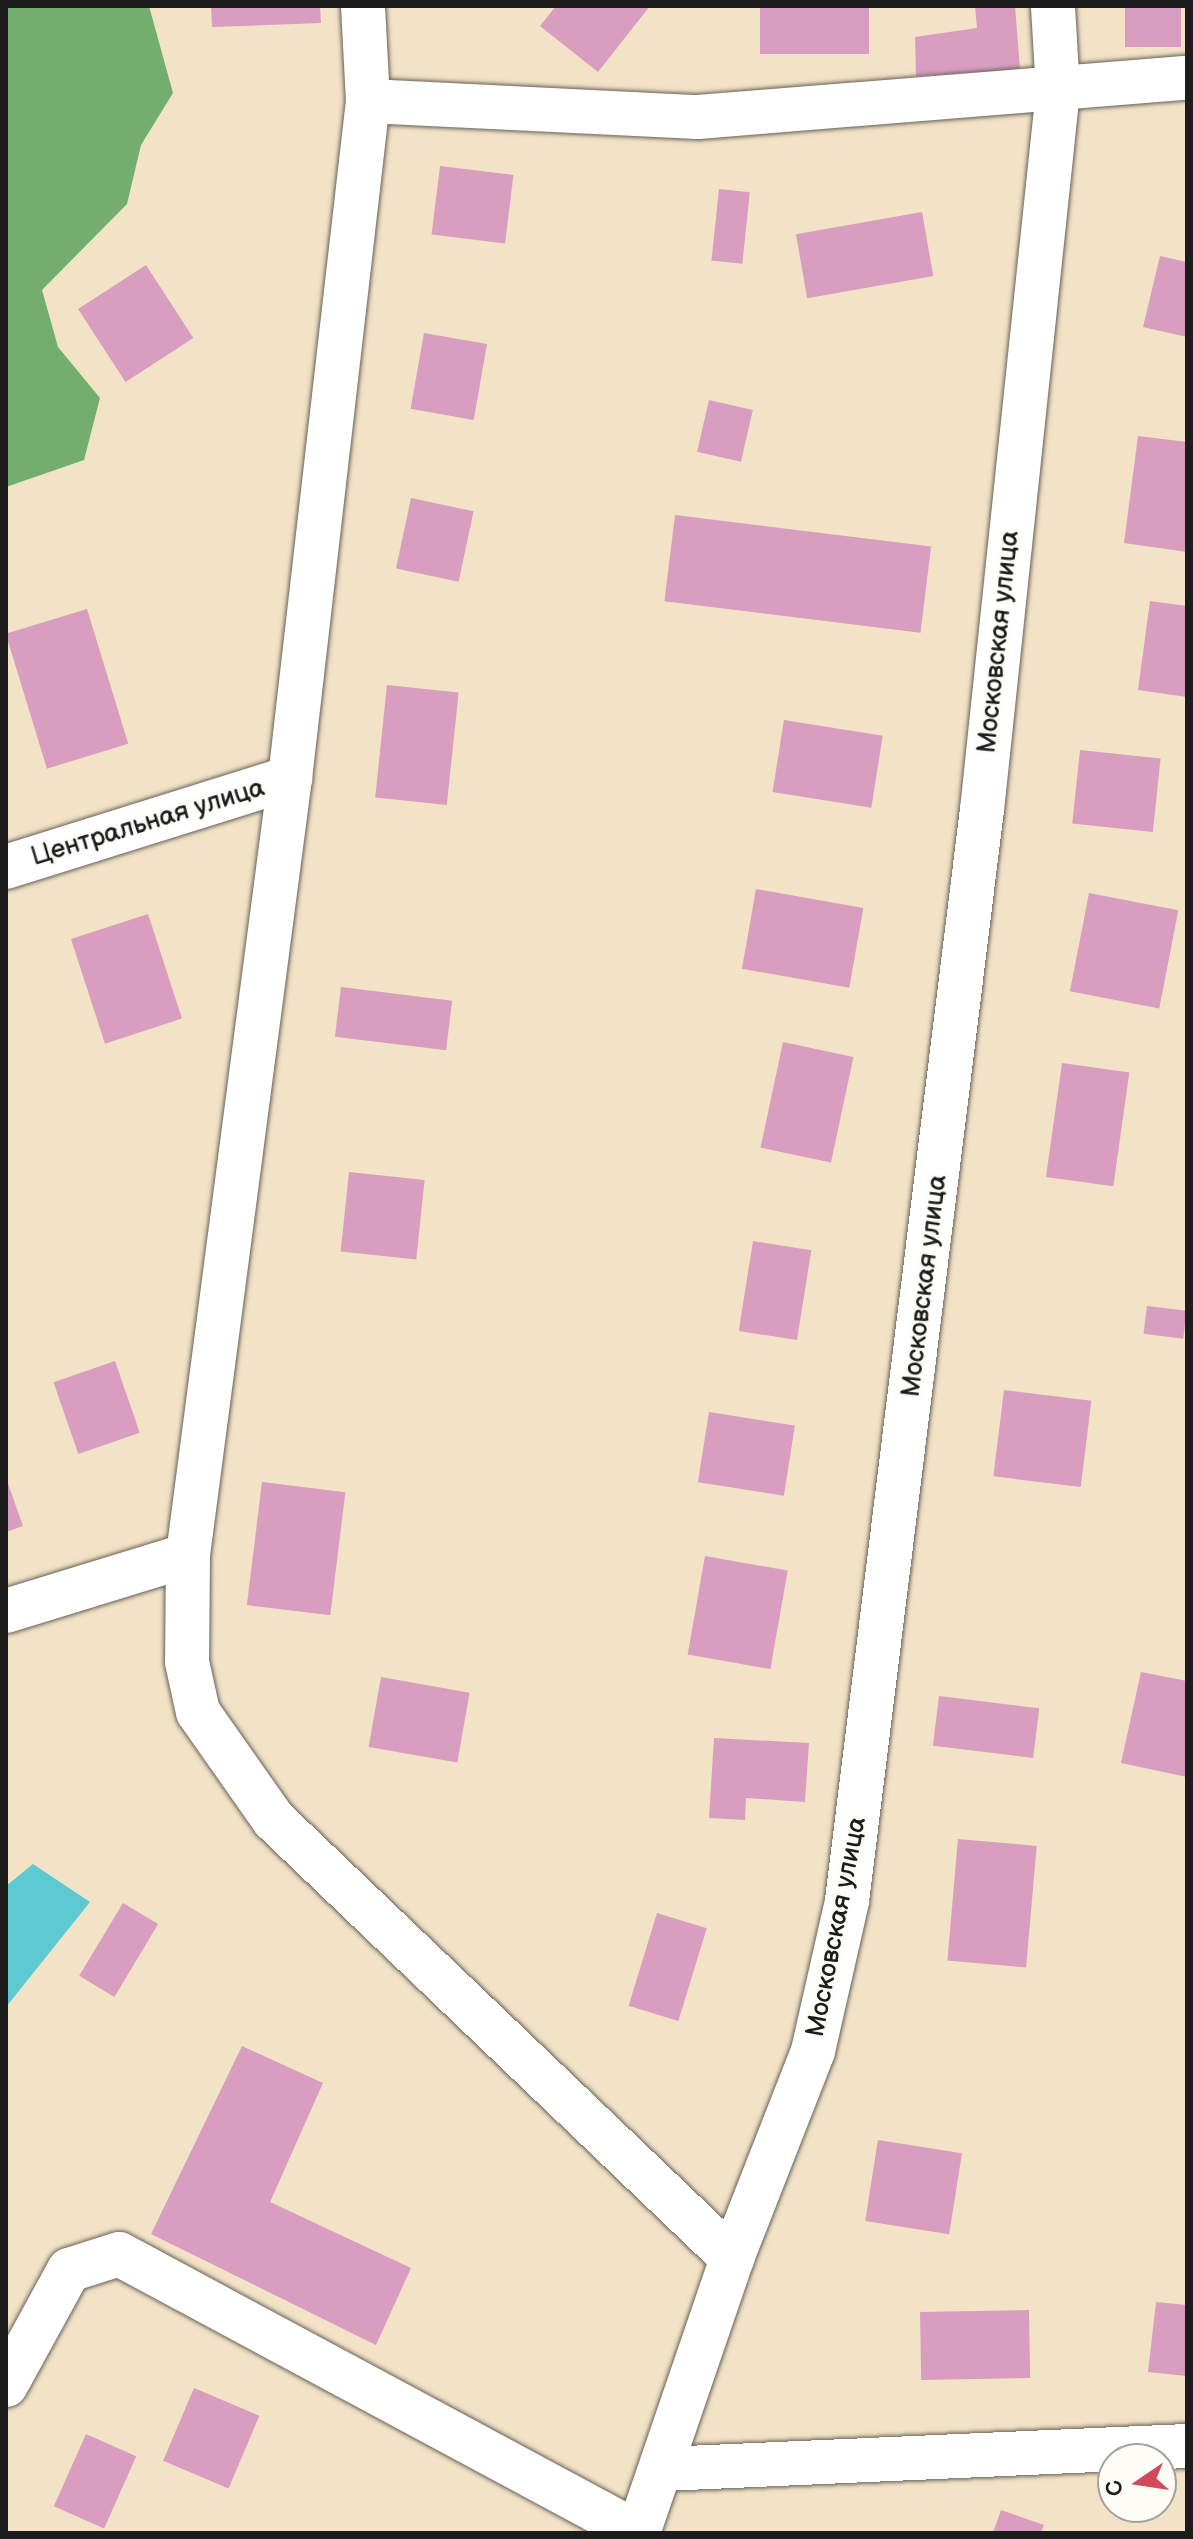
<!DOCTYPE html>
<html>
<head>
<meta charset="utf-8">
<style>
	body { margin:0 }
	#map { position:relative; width:1193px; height:2539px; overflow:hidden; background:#f2e2c6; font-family:"Balsamiq Sans",sans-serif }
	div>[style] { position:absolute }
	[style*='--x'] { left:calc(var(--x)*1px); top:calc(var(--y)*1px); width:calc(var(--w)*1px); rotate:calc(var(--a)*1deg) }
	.forest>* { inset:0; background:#74ae6e }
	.water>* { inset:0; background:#5dcad2 }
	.building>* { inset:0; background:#d99dc0; transform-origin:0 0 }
	.roads { filter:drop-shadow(0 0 2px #676158) drop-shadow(0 0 2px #676158) }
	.minor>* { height:44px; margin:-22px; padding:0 22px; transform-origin:22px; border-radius:22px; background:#fff }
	span { translate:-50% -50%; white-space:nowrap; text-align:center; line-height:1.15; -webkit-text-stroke:6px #fdfcf7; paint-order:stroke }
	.street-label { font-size:26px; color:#1c1c1c }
	.frame { position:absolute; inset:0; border:8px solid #1c1c1c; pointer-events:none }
	.north { position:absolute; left:1097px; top:2443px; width:80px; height:80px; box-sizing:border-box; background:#fdfcf7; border:2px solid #a3a29f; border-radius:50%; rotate:257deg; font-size:22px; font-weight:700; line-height:32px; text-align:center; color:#1c1c1c }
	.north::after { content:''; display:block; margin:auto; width:28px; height:36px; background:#d1495b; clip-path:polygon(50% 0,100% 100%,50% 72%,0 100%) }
</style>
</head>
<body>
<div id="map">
	<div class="forest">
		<i style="clip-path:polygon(6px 6px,149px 6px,173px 93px,141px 145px,127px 204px,42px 290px,58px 347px,100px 398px,84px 460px,6px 487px)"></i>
	</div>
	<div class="water">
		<i style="clip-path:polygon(33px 1864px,90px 1902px,6px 2007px,6px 1886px)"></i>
	</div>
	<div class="building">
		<i style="clip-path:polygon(211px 6px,320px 6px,321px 23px,212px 27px)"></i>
		<i style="clip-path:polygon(556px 6px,650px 6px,598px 72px,540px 26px)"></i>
		<i style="left:760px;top:6px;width:109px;height:48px"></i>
		<i style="clip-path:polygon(975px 6px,1015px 6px,1020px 69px,916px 76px,915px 37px,977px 28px)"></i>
		<i style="left:1125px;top:6px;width:56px;height:41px"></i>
		<i style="left:440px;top:166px;width:74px;height:69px;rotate:7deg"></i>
		<i style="left:719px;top:189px;width:31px;height:72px;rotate:6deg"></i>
		<i style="left:922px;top:212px;width:65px;height:128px;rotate:80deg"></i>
		<i style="clip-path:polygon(1160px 256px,1187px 262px,1187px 337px,1143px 327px)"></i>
		<i style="left:146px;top:265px;width:87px;height:81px;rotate:57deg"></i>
		<i style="left:424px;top:333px;width:64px;height:77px;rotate:10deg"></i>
		<i style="left:709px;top:400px;width:45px;height:53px;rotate:13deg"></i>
		<i style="clip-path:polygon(1138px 436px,1187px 442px,1187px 552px,1124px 543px)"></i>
		<i style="left:411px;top:498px;width:64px;height:72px;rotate:12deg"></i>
		<i style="left:675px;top:515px;width:258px;height:87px;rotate:7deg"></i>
		<i style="clip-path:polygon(1150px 601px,1187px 606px,1187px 697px,1138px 690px)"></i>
		<i style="left:87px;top:609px;width:141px;height:85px;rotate:73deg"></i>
		<i style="left:387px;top:685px;width:72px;height:113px;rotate:6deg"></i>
		<i style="left:784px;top:720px;width:100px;height:73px;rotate:9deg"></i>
		<i style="left:1080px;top:750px;width:81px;height:74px;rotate:6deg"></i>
		<i style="left:756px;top:889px;width:109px;height:81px;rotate:10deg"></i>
		<i style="left:1089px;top:893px;width:91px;height:100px;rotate:11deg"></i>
		<i style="left:148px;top:914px;width:110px;height:81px;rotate:72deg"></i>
		<i style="left:341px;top:987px;width:112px;height:50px;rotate:7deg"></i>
		<i style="left:783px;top:1042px;width:72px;height:108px;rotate:12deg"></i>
		<i style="left:1062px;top:1063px;width:68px;height:115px;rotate:8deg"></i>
		<i style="left:349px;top:1172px;width:76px;height:80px;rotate:6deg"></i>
		<i style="left:753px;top:1241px;width:59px;height:91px;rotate:9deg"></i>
		<i style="left:1147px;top:1306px;width:40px;height:28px;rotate:7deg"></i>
		<i style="left:115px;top:1361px;width:76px;height:65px;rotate:71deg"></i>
		<i style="left:1004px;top:1390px;width:88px;height:87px;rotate:7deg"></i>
		<i style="left:709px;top:1412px;width:87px;height:71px;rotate:9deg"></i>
		<i style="clip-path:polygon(6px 1478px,23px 1526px,6px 1532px)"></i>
		<i style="left:262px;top:1482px;width:84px;height:124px;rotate:7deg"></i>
		<i style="left:705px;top:1556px;width:84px;height:100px;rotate:10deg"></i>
		<i style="clip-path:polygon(1141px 1672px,1187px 1681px,1187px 1777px,1121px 1763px)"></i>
		<i style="left:381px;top:1677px;width:90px;height:71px;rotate:10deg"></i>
		<i style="left:939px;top:1696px;width:101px;height:50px;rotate:7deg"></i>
		<i style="clip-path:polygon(714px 1738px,809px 1743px,805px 1802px,746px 1798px,745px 1820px,709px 1818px)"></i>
		<i style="left:958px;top:1839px;width:79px;height:122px;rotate:5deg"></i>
		<i style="left:123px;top:1903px;width:41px;height:85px;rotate:31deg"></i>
		<i style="left:657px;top:1913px;width:52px;height:97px;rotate:17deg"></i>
		<i style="clip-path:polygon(242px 2046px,323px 2083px,270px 2202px,411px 2268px,376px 2345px,151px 2234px)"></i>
		<i style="left:878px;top:2140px;width:85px;height:82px;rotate:9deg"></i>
		<i style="clip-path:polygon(1156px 2302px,1187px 2305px,1187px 2376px,1148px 2372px)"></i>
		<i style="left:1029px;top:2310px;width:68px;height:109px;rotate:89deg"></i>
		<i style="left:194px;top:2388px;width:71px;height:79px;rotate:23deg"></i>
		<i style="left:86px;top:2434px;width:55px;height:79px;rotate:24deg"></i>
		<i style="clip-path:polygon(1001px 2510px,1044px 2525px,1041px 2533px,993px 2533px)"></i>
	</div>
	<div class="roads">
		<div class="minor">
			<i style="--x:363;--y:6;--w:95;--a:87"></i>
			<i style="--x:368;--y:101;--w:681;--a:96.57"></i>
			<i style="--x:290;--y:778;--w:784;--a:97.48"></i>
			<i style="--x:188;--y:1555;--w:107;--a:90.5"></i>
			<i style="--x:187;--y:1662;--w:51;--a:77.6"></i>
			<i style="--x:198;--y:1712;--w:132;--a:54.9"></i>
			<i style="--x:274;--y:1820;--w:634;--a:43.72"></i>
			<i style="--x:368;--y:101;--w:330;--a:2.8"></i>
			<i style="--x:698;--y:117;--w:491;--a:-4.6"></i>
			<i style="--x:6;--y:867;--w:298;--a:-17.4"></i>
			<i style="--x:6;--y:1611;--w:190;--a:-17.1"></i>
			<i style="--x:6;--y:2385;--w:131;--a:-61.3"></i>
			<i style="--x:69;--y:2270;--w:52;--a:-17.7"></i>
			<i style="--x:119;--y:2254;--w:589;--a:28.26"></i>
			<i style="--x:664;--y:2469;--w:524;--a:-2.52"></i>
			<i style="--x:638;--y:2533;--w:291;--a:-71.1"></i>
			<i style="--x:732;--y:2258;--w:222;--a:-68.6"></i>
			<i style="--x:813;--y:2051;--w:154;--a:-77.2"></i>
			<i style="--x:847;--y:1901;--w:1099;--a:-82.95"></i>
			<i style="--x:982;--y:810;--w:723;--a:-83.97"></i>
			<i style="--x:1058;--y:91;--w:85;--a:-93.4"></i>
		</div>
	</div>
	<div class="street-label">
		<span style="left:999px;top:642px;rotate:-84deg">Московская улица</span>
		<span style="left:148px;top:823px;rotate:-17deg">Центральная улица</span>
		<span style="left:925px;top:1286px;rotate:-83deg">Московская улица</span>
		<span style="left:837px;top:1927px;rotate:-79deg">Московская улица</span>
	</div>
	<div class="frame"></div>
	<div class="north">С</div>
</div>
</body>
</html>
